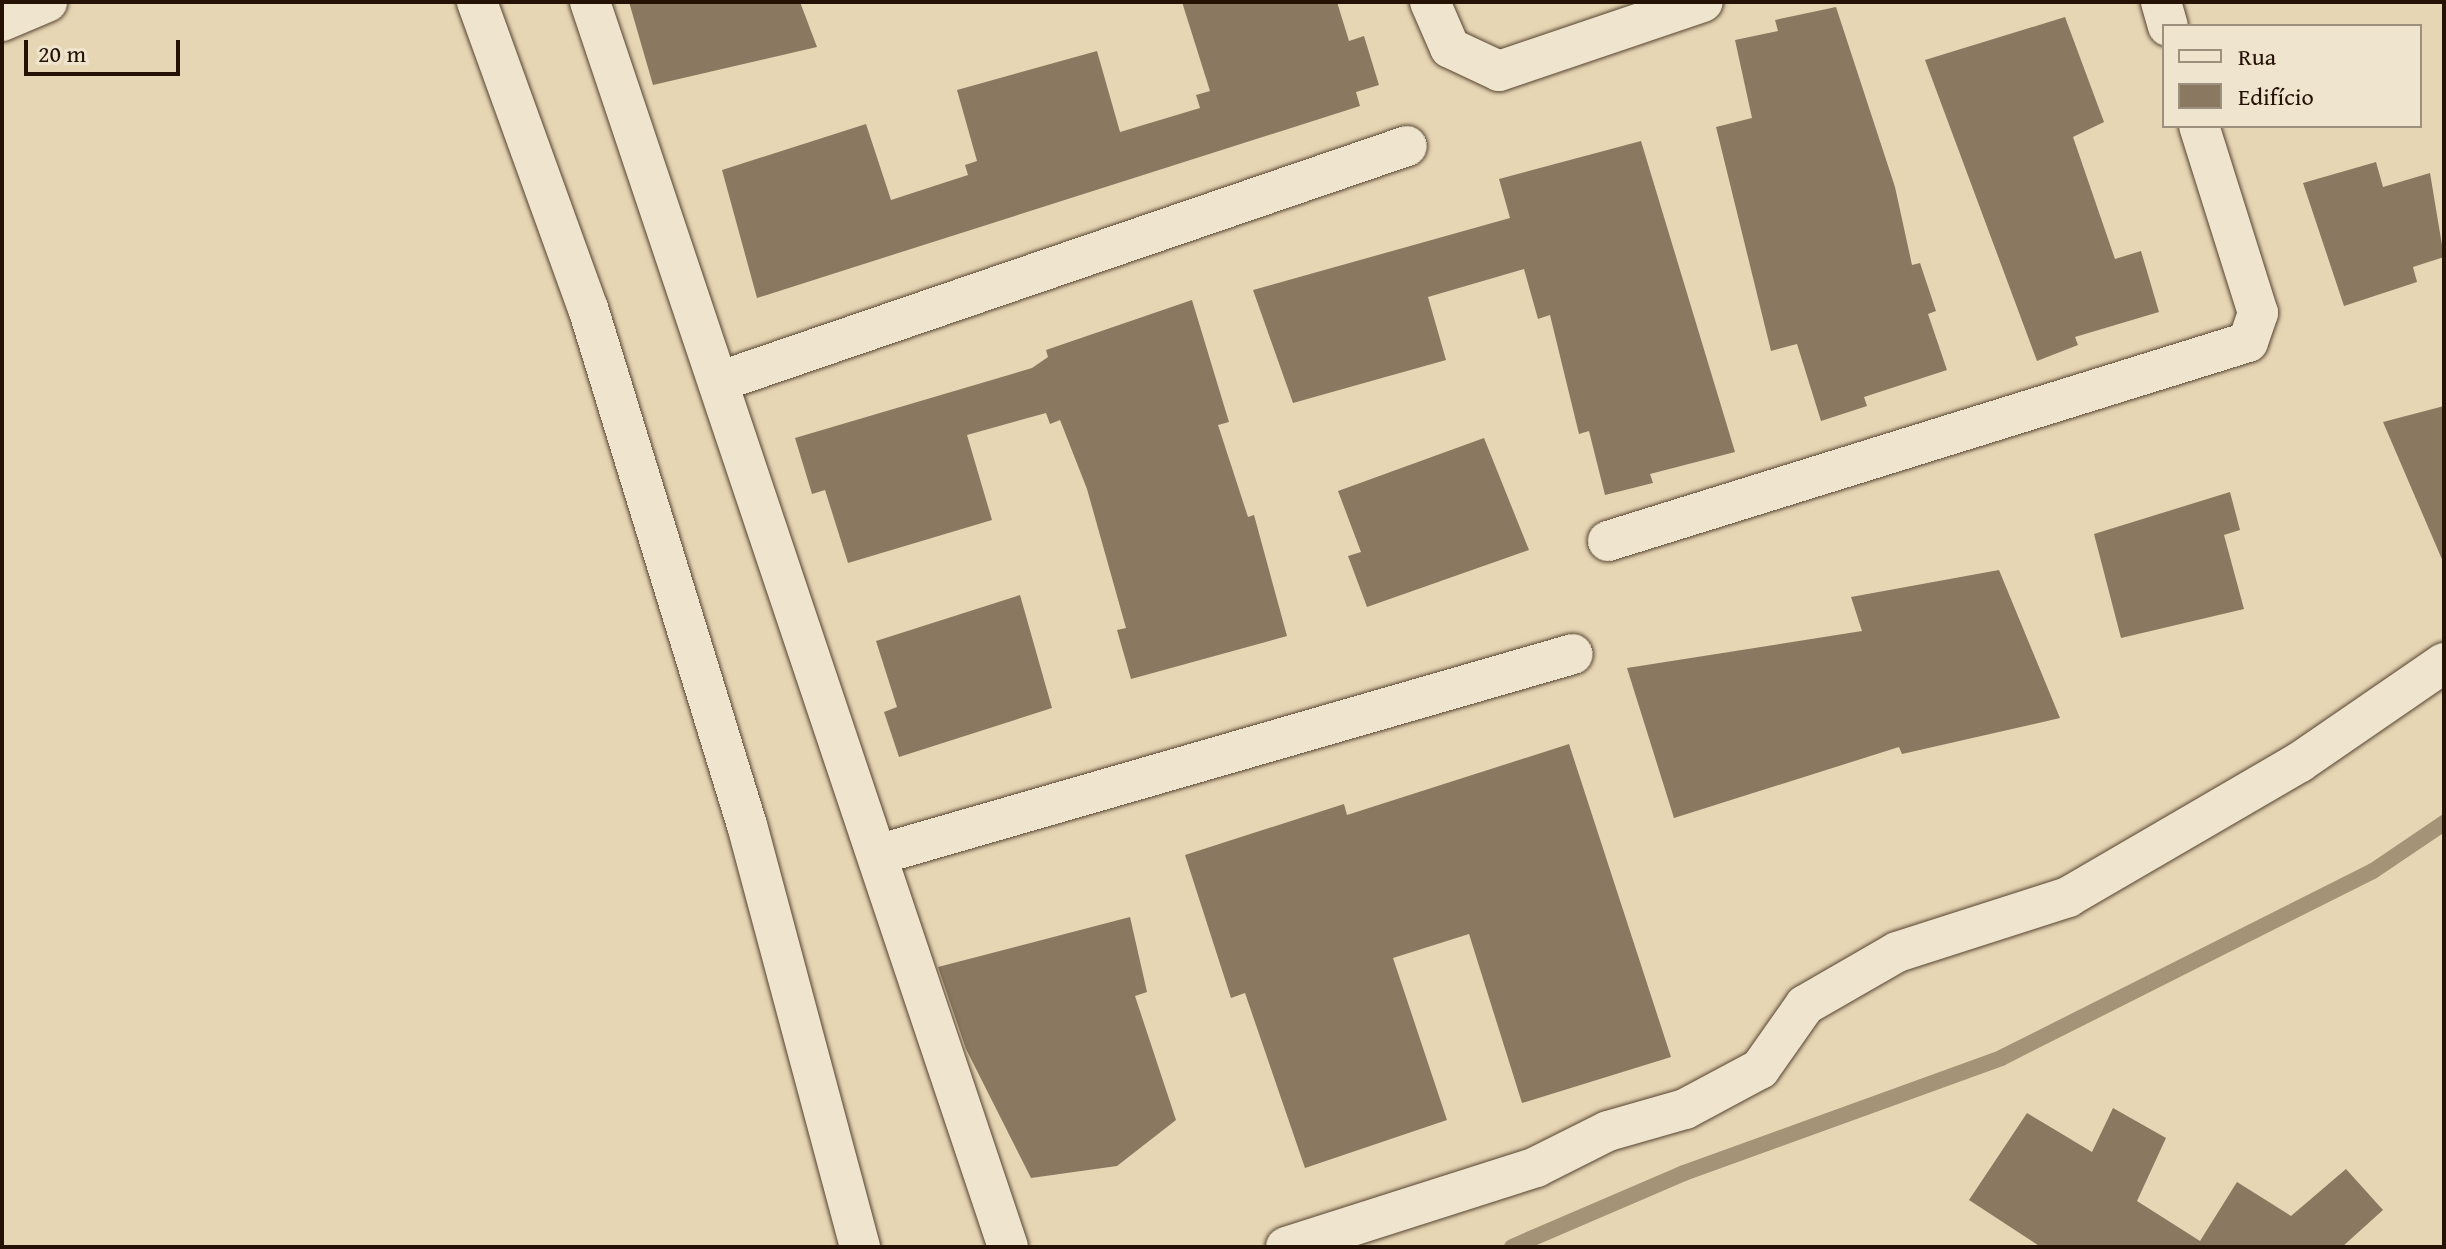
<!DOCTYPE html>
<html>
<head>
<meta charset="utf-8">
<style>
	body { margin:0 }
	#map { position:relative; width:2446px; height:1249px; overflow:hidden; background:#e7d6b4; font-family:"Gentium Book Plus",serif }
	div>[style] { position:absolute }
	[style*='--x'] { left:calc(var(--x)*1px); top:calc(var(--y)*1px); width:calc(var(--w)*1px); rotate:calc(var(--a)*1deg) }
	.stream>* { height:16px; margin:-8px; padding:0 8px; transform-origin:8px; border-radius:8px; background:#a59378 }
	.building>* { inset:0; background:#8a7860 }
	.roads { filter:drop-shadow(0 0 2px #564331) drop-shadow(0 0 2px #564331) }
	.minor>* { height:40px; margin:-20px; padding:0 20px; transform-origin:20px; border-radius:20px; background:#efe4ce }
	span { translate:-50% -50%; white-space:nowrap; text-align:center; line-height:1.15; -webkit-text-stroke:6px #efe4ce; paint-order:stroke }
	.frame { position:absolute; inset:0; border:4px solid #251205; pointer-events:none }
	.legend { position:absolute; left:2162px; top:24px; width:260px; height:104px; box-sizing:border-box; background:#efe4ce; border:2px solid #9e907e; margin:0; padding:10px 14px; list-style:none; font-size:24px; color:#251205 }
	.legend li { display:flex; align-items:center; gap:16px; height:40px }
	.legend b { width:40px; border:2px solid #9e907e }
	.scale { position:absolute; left:24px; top:40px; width:156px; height:36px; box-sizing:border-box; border:4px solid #251205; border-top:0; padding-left:10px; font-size:24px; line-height:28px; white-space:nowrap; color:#251205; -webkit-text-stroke:6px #efe4ce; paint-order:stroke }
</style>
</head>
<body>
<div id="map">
	<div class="stream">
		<i style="--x:1512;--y:1247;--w:187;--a:-23.3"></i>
		<i style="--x:1684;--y:1173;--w:337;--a:-19.9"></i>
		<i style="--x:2001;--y:1058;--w:416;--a:-26.7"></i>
		<i style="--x:2373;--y:871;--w:86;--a:-34.1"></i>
	</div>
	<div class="building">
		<i style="clip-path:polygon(629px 2px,800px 2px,817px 47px,653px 85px)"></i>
		<i style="clip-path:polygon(1182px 2px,1337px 2px,1349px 41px,1364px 36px,1379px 85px,1356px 92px,1360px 106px,757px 298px,722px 170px,866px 124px,891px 200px,968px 175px,965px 165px,977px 161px,957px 90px,1097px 51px,1120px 132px,1200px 108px,1196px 95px,1210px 91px)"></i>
		<i style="clip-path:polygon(1836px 7px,1895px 187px,1912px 265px,1920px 263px,1936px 311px,1928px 314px,1947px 370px,1864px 397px,1867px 406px,1821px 421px,1797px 344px,1771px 351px,1716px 127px,1752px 118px,1735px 40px,1778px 31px,1775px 20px)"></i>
		<i style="clip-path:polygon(2065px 17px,2104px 122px,2073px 137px,2115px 259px,2141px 251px,2159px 312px,2075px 337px,2078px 345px,2037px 361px,1925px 60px)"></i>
		<i style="clip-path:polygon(1641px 141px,1735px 452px,1650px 474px,1653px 483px,1605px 495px,1589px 431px,1579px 434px,1550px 315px,1538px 319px,1524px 269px,1428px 297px,1446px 360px,1293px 403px,1253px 290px,1510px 218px,1499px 179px)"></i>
		<i style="clip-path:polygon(2376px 162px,2383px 187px,2430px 173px,2444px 257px,2413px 267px,2417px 282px,2344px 306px,2303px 183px)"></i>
		<i style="clip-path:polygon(1192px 300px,1229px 422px,1218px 425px,1248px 517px,1254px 515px,1287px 636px,1131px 679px,1117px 630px,1126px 628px,1087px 489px,1060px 420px,1050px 424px,1046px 413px,967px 435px,992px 520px,848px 563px,825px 490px,812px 494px,795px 438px,1032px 368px,1048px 357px,1046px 350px)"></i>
		<i style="clip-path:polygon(2444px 406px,2444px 564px,2383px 422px)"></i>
		<i style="clip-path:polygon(1484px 438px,1529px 550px,1367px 607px,1348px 556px,1361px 552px,1338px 491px)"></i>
		<i style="clip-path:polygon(2230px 492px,2240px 530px,2224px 535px,2244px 609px,2121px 638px,2094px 534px)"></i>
		<i style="clip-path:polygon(1999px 570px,2060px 718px,1902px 754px,1899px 747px,1674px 818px,1627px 668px,1862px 631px,1851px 597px)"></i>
		<i style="clip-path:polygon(1020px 595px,1052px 708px,899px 757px,884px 712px,897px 707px,876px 641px)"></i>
		<i style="clip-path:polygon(1569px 744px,1671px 1057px,1522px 1103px,1469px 934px,1393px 958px,1447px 1120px,1305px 1168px,1245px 993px,1231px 998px,1185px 855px,1344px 804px,1347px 815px)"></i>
		<i style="clip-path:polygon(1130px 917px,1147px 992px,1135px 996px,1176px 1120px,1117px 1166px,1031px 1178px,966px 1049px,938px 967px)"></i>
		<i style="clip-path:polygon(2113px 1108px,2166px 1138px,2137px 1201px,2200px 1241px,2237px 1182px,2291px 1216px,2346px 1169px,2383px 1210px,2342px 1247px,2041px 1247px,1969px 1200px,2027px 1113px,2092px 1152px)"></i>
	</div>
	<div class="roads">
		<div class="minor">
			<i style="--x:477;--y:2;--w:326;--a:70.1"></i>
			<i style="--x:588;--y:308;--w:541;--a:72.91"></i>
			<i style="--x:747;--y:825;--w:437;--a:75"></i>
			<i style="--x:590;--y:2;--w:1313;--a:71.44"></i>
			<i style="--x:1430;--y:2;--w:50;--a:66.5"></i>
			<i style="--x:1450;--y:48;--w:54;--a:25.1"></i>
			<i style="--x:1499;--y:71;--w:215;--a:-18.7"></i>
			<i style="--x:2161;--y:2;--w:25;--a:74"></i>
			<i style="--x:2;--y:21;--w:49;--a:-22.9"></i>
			<i style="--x:718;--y:382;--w:728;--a:-18.91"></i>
			<i style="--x:1608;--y:541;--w:670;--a:-17.27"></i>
			<i style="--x:2248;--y:342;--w:31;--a:-71"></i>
			<i style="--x:2258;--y:313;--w:196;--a:-107.5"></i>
			<i style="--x:877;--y:855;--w:724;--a:-16.11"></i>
			<i style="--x:1286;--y:1247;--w:262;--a:-17.7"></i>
			<i style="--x:1536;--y:1167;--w:80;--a:-26.6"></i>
			<i style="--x:1608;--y:1131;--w:80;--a:-15.9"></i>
			<i style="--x:1685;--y:1109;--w:85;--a:-28.1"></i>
			<i style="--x:1760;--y:1069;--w:78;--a:-54.9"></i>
			<i style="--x:1805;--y:1005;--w:106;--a:-29.9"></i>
			<i style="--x:1897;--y:952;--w:180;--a:-17.8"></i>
			<i style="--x:2068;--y:897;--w:268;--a:-30.2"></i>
			<i style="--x:2300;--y:762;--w:175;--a:-34.5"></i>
		</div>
	</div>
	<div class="frame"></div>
	<ul class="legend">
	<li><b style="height:10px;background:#efe4ce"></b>Rua</li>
	<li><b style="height:22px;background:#8a7860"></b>Edifício</li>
	</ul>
	<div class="scale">20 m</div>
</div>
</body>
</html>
